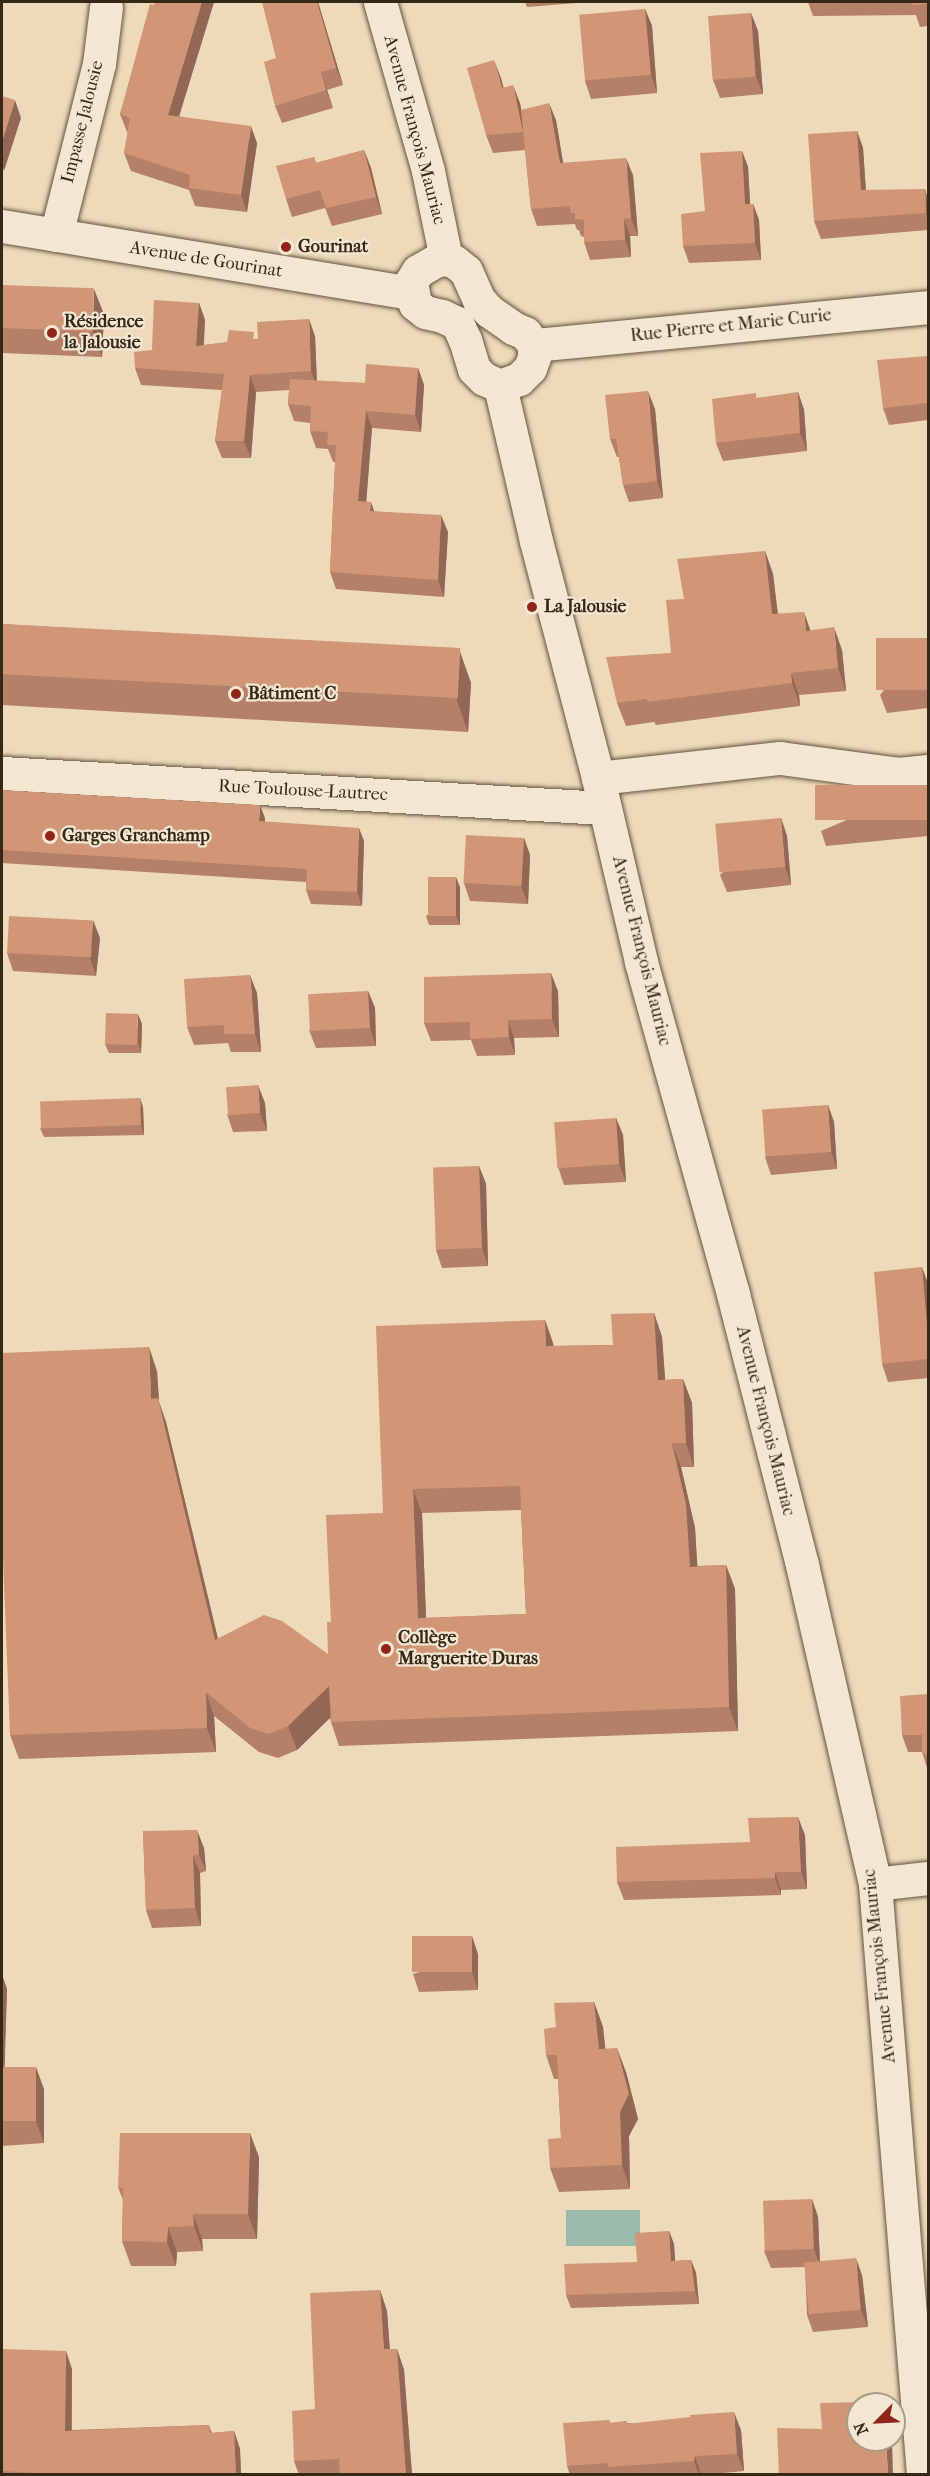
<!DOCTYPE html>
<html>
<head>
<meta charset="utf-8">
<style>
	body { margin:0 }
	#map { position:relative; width:930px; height:2476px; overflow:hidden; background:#ecdaba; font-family:"IM FELL French Canon",serif }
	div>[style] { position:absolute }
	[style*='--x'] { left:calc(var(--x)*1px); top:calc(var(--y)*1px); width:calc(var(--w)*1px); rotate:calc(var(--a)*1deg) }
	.water>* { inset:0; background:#9abbaa; transform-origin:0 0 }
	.roads { filter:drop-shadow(0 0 2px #64543f) drop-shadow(0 0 2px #64543f) }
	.minor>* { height:33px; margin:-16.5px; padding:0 16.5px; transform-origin:16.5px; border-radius:16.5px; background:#f3e7d2 }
	.wall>* { inset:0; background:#b48067 }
	.shaded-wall>* { inset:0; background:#926854 }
	.building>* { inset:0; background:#d19578; transform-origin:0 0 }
	.dots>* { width:16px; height:16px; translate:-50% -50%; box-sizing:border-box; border:3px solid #f3e7d2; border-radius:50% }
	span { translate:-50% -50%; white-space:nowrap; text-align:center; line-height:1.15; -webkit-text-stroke:4.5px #f3e7d2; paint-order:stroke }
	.street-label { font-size:18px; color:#362816 }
	.poi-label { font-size:18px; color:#362816; font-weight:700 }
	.left { translate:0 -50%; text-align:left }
	.frame { position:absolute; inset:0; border:3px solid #362816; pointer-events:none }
	.north { position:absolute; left:846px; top:2392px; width:60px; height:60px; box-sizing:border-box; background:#f3e7d2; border:2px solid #a79b87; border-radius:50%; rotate:246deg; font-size:16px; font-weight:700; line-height:24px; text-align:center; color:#362816 }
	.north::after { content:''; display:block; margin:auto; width:21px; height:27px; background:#8f2418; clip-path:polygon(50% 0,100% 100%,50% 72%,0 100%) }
</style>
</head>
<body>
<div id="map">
	<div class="water">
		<i style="left:640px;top:2210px;width:36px;height:74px;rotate:90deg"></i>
	</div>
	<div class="roads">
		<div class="minor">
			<i style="--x:380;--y:2;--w:176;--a:74.1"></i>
			<i style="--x:428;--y:171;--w:90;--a:78.4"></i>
			<i style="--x:2;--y:226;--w:414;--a:9.3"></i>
			<i style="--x:56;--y:235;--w:176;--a:-75.9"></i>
			<i style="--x:99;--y:64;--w:57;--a:-83"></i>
			<i style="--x:446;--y:259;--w:9;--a:18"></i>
			<i style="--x:455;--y:262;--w:14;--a:39"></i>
			<i style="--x:466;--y:271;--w:32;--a:66"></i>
			<i style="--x:479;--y:300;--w:15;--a:48"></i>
			<i style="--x:489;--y:311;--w:29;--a:35"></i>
			<i style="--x:513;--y:328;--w:13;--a:23"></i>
			<i style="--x:525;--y:333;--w:15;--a:53"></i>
			<i style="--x:534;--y:345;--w:12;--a:90"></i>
			<i style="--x:534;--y:357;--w:12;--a:110"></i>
			<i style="--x:530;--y:368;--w:16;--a:135"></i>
			<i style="--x:519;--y:379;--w:20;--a:160"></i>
			<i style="--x:500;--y:386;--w:17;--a:-156"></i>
			<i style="--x:484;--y:379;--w:14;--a:-135"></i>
			<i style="--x:474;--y:369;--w:30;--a:-107"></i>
			<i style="--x:465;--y:340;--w:19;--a:-115"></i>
			<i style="--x:457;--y:323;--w:17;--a:-155"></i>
			<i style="--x:442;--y:316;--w:17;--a:-167"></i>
			<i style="--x:425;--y:312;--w:13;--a:-141"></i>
			<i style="--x:415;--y:304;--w:22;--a:-100"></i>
			<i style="--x:411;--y:282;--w:13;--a:-58"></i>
			<i style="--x:418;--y:271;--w:22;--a:-30"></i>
			<i style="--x:437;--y:260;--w:9;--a:-6"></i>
			<i style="--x:534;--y:345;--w:396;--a:-5.5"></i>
			<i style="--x:500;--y:386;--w:159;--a:76.9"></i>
			<i style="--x:536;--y:541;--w:245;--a:75.3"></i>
			<i style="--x:598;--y:778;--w:189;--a:76.8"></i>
			<i style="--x:641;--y:962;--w:345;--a:74.5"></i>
			<i style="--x:733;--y:1294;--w:280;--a:75.7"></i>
			<i style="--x:802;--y:1565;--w:327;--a:77.1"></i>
			<i style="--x:875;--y:1884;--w:592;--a:85.35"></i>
			<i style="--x:2;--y:773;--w:603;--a:3.33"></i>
			<i style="--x:598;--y:778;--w:183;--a:-6.3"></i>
			<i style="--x:780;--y:758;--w:119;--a:7.7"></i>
			<i style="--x:898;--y:774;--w:30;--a:-6"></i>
			<i style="--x:875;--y:1884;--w:53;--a:-6.5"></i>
		</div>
	</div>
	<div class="wall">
		<i style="clip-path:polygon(214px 2px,179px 116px,257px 143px,247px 212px,195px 206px,189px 190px,131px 171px,124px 153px,128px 132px,127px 132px,120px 114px,154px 5px)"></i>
		<i style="clip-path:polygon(318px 2px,343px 85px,327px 90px,333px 108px,282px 123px,275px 106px,276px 58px)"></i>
		<i style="clip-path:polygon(525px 2px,590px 2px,527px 7px)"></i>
		<i style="clip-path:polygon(808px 2px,928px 2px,928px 26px,920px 27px,916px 15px,813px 16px)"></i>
		<i style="clip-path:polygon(645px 9px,652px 26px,657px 93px,591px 99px,585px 81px)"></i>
		<i style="clip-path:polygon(751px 13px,758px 31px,763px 94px,720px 98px,713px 80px)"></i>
		<i style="clip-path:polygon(501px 78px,503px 87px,520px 103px,521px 110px,556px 120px,563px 163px,633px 175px,638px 236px,630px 236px,631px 257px,590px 260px,584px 242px,584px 237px,581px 236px,579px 230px,577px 230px,575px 224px,537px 226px,531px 209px,525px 150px,493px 153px,486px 135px)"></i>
		<i style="clip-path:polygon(857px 131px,863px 148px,866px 190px,928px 199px,928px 230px,821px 239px,814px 221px)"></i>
		<i style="clip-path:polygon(364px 150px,371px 168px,382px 214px,332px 226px,325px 208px,292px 217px,286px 199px,314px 157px,316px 163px)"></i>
		<i style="clip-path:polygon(742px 151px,748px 167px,750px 204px,753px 204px,759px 220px,761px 260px,689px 263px,683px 246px)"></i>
		<i style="clip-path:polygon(2px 285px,104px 314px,102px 357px,2px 353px)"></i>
		<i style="clip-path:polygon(199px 303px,205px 320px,204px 345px,256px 339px,315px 336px,317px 381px,365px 383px,418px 368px,424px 385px,421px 432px,372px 428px,366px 501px,374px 511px,448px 532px,444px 597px,336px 589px,330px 572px,335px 462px,333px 462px,328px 449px,316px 448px,310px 431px,310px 423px,294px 421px,288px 404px,289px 390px,256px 392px,251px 458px,222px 458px,215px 441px,222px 390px,141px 385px,135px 368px)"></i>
		<i style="clip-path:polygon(928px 356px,928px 420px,889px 425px,883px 408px)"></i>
		<i style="clip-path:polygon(798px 392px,804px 410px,807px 451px,723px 461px,716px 443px)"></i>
		<i style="clip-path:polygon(655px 409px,663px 498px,629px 502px,623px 485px,619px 457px,617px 457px,610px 439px)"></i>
		<i style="clip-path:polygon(765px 551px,773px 574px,778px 613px,810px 630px,842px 650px,846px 691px,799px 695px,800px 706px,656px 725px,654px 722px,626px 726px,617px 703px,671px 653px,684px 599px)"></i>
		<i style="clip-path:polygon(2px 624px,460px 652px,471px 683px,468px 732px,2px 705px)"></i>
		<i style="clip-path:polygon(928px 638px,928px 708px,887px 713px,880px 695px)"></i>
		<i style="clip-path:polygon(928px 785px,928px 836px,826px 846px,821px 831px)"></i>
		<i style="clip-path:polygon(2px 790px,265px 818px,265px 822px,364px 841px,362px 906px,311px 904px,306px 890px,306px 882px,2px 863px)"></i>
		<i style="clip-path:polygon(781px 818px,787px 836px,791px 885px,727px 892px,720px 875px)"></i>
		<i style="clip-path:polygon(524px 838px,530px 855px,528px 904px,470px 901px,464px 883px)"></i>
		<i style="clip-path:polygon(460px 887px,460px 925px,429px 925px,426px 916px)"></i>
		<i style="clip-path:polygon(100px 938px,96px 976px,13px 971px,7px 953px)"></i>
		<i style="clip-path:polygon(368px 991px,375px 1008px,376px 1046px,316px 1048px,309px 1030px)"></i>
		<i style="clip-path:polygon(558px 991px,559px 1037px,514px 1038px,515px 1055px,477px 1056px,471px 1040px,431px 1041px,424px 1023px)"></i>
		<i style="clip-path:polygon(257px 993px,261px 1052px,231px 1052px,228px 1043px,194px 1045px,187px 1027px)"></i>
		<i style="clip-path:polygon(142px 1024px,141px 1053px,109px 1053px,105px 1044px)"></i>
		<i style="clip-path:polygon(265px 1103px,267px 1131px,233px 1132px,227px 1114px)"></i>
		<i style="clip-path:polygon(828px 1105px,834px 1122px,837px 1169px,771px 1175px,765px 1157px)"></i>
		<i style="clip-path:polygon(143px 1107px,144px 1135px,44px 1137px,40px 1128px)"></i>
		<i style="clip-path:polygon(616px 1118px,623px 1135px,626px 1182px,564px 1185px,558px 1167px)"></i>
		<i style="clip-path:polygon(479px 1166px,486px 1184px,488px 1266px,442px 1268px,436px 1250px)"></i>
		<i style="clip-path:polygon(922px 1267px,928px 1284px,928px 1378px,888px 1382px,882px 1364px)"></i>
		<i style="clip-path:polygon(evenodd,654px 1313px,662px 1337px,665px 1380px,683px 1379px,692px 1403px,694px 1467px,681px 1467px,695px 1528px,697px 1566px,726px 1565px,735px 1589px,738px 1731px,339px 1746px,331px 1722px,330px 1718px,297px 1750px,278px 1758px,259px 1752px,214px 1716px,216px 1752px,19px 1759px,10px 1735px,157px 1371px,159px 1402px,166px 1422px,218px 1639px,328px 1654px,331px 1622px,383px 1513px,545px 1320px,554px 1346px,613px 1345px,654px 1313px,521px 1510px,526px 1614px,426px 1618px,422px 1513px,521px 1510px)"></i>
		<i style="clip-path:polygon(928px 1694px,928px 1771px,922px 1752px,908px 1752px,902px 1735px)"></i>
		<i style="clip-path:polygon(143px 1831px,204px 1848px,206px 1871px,200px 1873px,201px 1926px,152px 1928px,146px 1910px)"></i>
		<i style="clip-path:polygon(805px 1835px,807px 1889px,781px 1890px,781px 1895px,624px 1900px,617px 1882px)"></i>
		<i style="clip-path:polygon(478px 1954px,478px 1990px,419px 1992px,413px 1974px)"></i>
		<i style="clip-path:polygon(2px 1975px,7px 1989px,4px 2068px,44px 2089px,44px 2143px,2px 2146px)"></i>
		<i style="clip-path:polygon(594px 2002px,603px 2027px,605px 2049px,626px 2072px,638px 2119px,629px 2136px,630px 2189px,559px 2192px,550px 2168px,561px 2138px,558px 2079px,554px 2079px,546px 2055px,556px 2027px)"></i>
		<i style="clip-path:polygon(259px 2157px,257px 2239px,202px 2239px,203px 2251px,177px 2252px,176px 2266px,131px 2266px,122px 2241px,123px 2200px,118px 2187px)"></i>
		<i style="clip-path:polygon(812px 2199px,818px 2217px,820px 2261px,862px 2275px,868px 2327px,813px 2332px,807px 2315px,805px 2267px,771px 2268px,764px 2251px)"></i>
		<i style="clip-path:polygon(669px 2231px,674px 2244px,675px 2261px,691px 2260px,696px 2273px,699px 2304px,571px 2308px,566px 2295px,637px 2262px)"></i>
		<i style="clip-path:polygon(380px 2290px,387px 2311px,390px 2349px,397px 2349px,404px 2370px,412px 2475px,299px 2475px,294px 2461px,315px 2409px)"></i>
		<i style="clip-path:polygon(2px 2349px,72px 2369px,72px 2430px,209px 2425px,212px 2433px,234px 2431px,240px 2449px,241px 2475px,2px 2475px)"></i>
		<i style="clip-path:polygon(627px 2421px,627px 2423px,741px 2430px,744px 2471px,701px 2475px,570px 2475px,567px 2466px,611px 2423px)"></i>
	</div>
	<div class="shaded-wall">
		<i style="clip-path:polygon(202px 2px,214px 2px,174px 133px,168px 115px)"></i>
		<i style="clip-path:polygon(317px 2px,318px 2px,343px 85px,336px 68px)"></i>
		<i style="clip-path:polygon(645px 9px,652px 26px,657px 93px,651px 75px)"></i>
		<i style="clip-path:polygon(751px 13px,758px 31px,763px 94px,756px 77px)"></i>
		<i style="clip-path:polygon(494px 60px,501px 78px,508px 105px,502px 88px)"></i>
		<i style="clip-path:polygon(321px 72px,333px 108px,326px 90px)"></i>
		<i style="clip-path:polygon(513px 85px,520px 103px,529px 150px,523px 132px)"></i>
		<i style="clip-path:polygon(15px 100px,21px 118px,4px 171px,2px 164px,2px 141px)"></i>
		<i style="clip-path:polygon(549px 103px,556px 120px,566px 180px,560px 163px)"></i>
		<i style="clip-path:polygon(251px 126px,257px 143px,247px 212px,241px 195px)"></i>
		<i style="clip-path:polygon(857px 131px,863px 148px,867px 208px,861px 190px)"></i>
		<i style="clip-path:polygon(364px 150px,371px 168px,382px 214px,376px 197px)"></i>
		<i style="clip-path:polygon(742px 151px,748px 167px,751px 220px,745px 204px)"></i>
		<i style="clip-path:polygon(626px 158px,633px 175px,638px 236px,631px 218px)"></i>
		<i style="clip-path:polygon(925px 189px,928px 199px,928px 219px,926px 213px)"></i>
		<i style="clip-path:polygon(753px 204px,759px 220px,761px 260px,755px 243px)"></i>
		<i style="clip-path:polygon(624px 219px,630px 236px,631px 257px,625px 240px)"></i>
		<i style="clip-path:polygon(94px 289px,104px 314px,102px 357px,93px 332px)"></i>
		<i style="clip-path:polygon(199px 303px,205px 320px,202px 363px,196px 346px)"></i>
		<i style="clip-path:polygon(309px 319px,315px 336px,317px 388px,311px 371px)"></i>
		<i style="clip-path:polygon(418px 368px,424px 385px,421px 432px,415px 415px)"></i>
		<i style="clip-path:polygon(250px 375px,256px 392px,251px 458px,244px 441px)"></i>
		<i style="clip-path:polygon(648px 391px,655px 409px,663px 498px,657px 481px)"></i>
		<i style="clip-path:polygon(798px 392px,804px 410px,807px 451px,800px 433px)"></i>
		<i style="clip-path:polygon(366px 411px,372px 428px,365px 518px,358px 501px)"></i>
		<i style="clip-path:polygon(371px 502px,377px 519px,370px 511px)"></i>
		<i style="clip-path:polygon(441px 515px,448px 532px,444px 597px,438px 580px)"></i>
		<i style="clip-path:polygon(765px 551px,773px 574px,780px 636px,772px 614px)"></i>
		<i style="clip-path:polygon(804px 612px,812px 635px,806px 631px)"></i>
		<i style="clip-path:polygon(834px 627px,842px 650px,846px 691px,838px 668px)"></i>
		<i style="clip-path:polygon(460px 652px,471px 683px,468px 732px,457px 701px)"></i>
		<i style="clip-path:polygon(791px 673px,799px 695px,800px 706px,792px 683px)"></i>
		<i style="clip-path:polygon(260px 805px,265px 818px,264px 835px,259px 821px)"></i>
		<i style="clip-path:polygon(781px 818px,787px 836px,791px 885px,785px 867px)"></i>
		<i style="clip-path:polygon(359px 828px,364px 841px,362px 906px,357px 892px)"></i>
		<i style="clip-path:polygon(524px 838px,530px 855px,528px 904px,521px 886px)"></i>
		<i style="clip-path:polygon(456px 877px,460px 887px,460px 925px,456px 916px)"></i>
		<i style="clip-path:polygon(93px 920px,100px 938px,96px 976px,90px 958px)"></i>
		<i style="clip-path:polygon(551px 973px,558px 991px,559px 1037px,552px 1019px)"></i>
		<i style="clip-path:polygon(250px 975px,257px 993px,261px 1052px,255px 1034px)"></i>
		<i style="clip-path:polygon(368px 991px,375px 1008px,376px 1046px,370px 1028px)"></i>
		<i style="clip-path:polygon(138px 1014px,142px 1024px,141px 1053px,138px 1043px)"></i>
		<i style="clip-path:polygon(508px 1020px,514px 1038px,515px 1055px,509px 1037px)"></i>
		<i style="clip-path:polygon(258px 1085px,265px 1103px,267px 1131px,260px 1113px)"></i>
		<i style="clip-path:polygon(140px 1098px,143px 1107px,144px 1135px,141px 1125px)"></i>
		<i style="clip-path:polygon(828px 1105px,834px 1122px,837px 1169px,831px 1152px)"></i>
		<i style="clip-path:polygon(616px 1118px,623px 1135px,626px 1182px,619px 1164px)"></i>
		<i style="clip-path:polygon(479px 1166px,486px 1184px,488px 1266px,482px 1248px)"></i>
		<i style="clip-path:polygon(922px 1267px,928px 1284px,928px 1328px,927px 1325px)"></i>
		<i style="clip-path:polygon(654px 1313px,662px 1337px,667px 1404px,658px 1380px)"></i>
		<i style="clip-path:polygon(545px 1320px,553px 1343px,554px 1370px,546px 1346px)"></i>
		<i style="clip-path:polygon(149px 1347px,157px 1371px,159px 1402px,166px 1422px,224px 1664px,215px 1640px,151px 1399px)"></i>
		<i style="clip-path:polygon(683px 1379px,692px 1403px,694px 1467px,686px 1443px)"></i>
		<i style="clip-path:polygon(672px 1443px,681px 1467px,695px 1528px,699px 1591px,690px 1567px)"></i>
		<i style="clip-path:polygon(413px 1489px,422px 1513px,427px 1642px,418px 1618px)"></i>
		<i style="clip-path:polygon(726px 1565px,735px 1589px,738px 1731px,729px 1707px)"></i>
		<i style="clip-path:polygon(329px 1686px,338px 1710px,297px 1750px,288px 1726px)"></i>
		<i style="clip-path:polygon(206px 1692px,214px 1716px,216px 1752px,207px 1728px)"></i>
		<i style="clip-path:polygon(798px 1817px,805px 1835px,807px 1889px,801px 1872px)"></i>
		<i style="clip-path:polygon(197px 1830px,204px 1848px,206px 1871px,199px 1854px)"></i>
		<i style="clip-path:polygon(193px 1856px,200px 1873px,201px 1926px,195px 1908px)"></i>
		<i style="clip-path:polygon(775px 1872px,781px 1890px,781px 1895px,775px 1878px)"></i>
		<i style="clip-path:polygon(472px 1936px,478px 1954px,478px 1990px,472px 1972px)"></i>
		<i style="clip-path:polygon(2px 1975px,7px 1989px,4px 2090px,2px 2084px)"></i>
		<i style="clip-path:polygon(594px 2002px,603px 2027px,608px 2074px,599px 2049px)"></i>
		<i style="clip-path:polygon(617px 2048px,626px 2072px,638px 2119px,629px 2136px,630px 2189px,622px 2165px)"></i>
		<i style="clip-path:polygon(36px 2067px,44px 2089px,44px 2143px,36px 2121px)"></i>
		<i style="clip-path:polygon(250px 2133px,259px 2157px,257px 2239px,248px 2214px)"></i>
		<i style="clip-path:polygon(812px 2199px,818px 2217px,820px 2266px,814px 2249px)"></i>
		<i style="clip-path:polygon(193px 2214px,202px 2239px,203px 2251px,194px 2226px)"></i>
		<i style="clip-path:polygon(168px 2227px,177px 2252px,176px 2266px,167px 2242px)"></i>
		<i style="clip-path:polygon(669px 2231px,674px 2244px,676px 2274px,671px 2261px)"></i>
		<i style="clip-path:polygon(856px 2258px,862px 2275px,868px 2327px,861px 2310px)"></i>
		<i style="clip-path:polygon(691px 2260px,696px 2273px,699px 2304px,695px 2291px)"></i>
		<i style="clip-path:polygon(380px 2290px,387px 2311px,391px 2370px,384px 2349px)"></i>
		<i style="clip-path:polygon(397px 2349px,404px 2370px,412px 2475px,406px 2475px)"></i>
		<i style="clip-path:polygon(66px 2351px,72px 2369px,71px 2448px,65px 2431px)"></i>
		<i style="clip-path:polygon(734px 2412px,741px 2430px,744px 2471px,737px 2454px)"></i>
		<i style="clip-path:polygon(234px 2431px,240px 2449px,241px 2475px,236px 2475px)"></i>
		<i style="clip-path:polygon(886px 2440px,892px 2440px,893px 2475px,888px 2475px)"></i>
		<i style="clip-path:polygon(695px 2456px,701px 2475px,699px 2475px,694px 2461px)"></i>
	</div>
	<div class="building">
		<i style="clip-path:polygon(155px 2px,202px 2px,168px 115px,251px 126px,241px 195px,189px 188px,190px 175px,124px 153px,130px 118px,120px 114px,150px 4px,154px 5px)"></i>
		<i style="clip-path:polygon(262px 2px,317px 2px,336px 68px,321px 72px,326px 90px,275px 106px,264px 62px,276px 58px)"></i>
		<i style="clip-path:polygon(912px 2px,928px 2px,928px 4px,912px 5px)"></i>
		<i style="left:645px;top:9px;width:66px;height:66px;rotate:85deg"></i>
		<i style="left:751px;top:13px;width:64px;height:43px;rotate:86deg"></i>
		<i style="clip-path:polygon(494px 60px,502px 88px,513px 85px,523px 132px,486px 135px,467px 68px)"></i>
		<i style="clip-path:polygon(2px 96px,15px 100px,2px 141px)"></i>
		<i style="clip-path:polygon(549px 103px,560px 163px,626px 158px,631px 218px,624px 219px,625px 240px,584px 242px,584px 220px,575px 219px,575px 213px,571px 213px,570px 206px,531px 209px,521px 110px)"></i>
		<i style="clip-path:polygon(857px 131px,861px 190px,925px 189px,926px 213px,814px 221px,808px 134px)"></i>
		<i style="clip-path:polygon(364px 150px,376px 197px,326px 208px,320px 190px,286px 199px,276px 166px,314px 157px,315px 163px)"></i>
		<i style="clip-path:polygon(742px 151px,745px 204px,753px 204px,755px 243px,683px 246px,681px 214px,705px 211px,700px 153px)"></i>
		<i style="left:2px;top:285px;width:92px;height:43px;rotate:2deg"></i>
		<i style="clip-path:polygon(154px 300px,199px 303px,196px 346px,227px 342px,229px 330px,254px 332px,253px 340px,258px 339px,257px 322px,309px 319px,311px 371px,250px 375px,244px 441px,215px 441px,224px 374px,135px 368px,134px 352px,152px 350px)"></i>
		<i style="clip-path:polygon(928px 356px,928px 403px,883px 408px,877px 360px)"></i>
		<i style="clip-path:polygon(366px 364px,418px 368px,415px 415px,366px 411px,358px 501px,371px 502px,370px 511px,441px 515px,438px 580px,330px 572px,336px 445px,327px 445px,328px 432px,310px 431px,311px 406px,288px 404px,290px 379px,365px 383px)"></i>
		<i style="clip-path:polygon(648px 391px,657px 481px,623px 485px,616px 439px,610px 439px,605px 395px)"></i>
		<i style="clip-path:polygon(798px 392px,800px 433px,716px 443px,712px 399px,756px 393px,756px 398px)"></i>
		<i style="clip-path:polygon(765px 551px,772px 614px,804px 612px,806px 631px,834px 627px,838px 668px,791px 673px,792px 683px,647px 702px,647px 699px,617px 703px,606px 657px,671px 653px,666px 600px,684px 599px,677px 559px)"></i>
		<i style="left:2px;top:624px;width:459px;height:50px;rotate:3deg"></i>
		<i style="left:928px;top:638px;width:52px;height:52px;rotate:90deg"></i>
		<i style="left:928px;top:785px;width:35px;height:113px;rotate:90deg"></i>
		<i style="clip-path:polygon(2px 790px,260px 805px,259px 821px,359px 828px,357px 892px,306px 890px,307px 869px,2px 850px)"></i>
		<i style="left:781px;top:818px;width:49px;height:66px;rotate:85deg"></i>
		<i style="left:466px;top:835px;width:58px;height:48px;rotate:3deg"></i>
		<i style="left:428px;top:877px;width:28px;height:39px"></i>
		<i style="left:9px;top:916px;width:84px;height:37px;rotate:3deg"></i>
		<i style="clip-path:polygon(551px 973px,552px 1019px,508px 1020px,509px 1037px,470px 1039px,470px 1022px,424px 1023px,424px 977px)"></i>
		<i style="clip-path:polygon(250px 975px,255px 1034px,224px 1034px,224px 1025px,187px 1027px,184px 979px)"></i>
		<i style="left:368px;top:991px;width:37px;height:60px;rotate:87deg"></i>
		<i style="left:106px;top:1013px;width:32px;height:31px;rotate:2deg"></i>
		<i style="left:258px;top:1085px;width:28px;height:32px;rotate:86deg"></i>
		<i style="left:140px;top:1098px;width:27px;height:100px;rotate:88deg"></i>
		<i style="left:828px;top:1105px;width:47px;height:66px;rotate:86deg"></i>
		<i style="left:616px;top:1118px;width:46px;height:62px;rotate:86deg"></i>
		<i style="left:479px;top:1166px;width:82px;height:46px;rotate:88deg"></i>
		<i style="clip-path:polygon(922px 1267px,927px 1325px,928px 1325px,928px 1359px,882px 1364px,874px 1272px)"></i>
		<i style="clip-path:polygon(evenodd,654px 1313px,658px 1380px,683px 1379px,686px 1443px,672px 1443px,686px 1504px,690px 1567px,726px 1565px,729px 1707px,331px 1722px,329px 1686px,288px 1726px,269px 1734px,250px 1728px,206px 1692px,207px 1728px,10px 1735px,2px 1533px,2px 1353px,149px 1347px,151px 1399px,158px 1398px,215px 1640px,264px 1615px,282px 1621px,328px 1654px,327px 1622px,331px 1622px,326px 1515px,383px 1513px,376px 1326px,545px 1320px,546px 1346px,613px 1345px,611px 1314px,654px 1313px,520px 1486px,526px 1614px,418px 1618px,413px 1489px,520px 1486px)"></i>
		<i style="clip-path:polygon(928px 1694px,928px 1754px,922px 1754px,922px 1735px,902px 1735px,900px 1696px)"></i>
		<i style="clip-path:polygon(798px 1817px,801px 1872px,775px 1872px,775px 1878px,617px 1882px,616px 1847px,750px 1842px,748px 1818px)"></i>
		<i style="clip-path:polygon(197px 1830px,199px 1854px,193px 1856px,195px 1908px,146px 1910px,143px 1831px)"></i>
		<i style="left:472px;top:1936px;width:36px;height:60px;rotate:90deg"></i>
		<i style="clip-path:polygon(594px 2002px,599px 2049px,617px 2048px,629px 2094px,620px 2112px,622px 2165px,550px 2168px,548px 2139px,561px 2138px,557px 2055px,546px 2055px,544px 2029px,556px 2027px,554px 2003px)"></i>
		<i style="left:36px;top:2067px;width:54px;height:34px;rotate:90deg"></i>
		<i style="clip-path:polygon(120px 2133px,250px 2133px,248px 2214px,193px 2214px,194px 2226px,168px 2227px,167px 2242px,122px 2241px,123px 2188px,118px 2187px)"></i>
		<i style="left:812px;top:2199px;width:50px;height:49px;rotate:88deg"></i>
		<i style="clip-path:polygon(669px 2231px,671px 2261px,691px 2260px,695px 2291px,566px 2295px,564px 2264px,637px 2262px,635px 2233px)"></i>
		<i style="left:856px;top:2258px;width:52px;height:52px;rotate:85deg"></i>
		<i style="clip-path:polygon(380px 2290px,384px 2349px,397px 2349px,406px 2475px,340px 2475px,339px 2459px,294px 2461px,292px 2411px,315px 2409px,310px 2293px)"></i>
		<i style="clip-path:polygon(2px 2349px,66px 2351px,65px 2431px,209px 2425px,210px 2433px,234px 2431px,236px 2475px,62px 2475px,2px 2471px)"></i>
		<i style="clip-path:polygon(866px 2402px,866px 2404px,858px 2404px,858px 2440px,886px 2440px,888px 2475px,779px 2475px,777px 2428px,822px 2429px,820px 2403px)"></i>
		<i style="clip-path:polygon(734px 2412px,737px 2454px,695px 2456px,694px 2461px,608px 2467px,608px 2463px,567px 2466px,563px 2423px,609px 2420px,611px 2423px,627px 2421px,627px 2424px,690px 2417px,690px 2415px)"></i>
	</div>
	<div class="dots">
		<i style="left:286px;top:247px;background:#8f2418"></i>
		<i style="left:52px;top:333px;background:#8f2418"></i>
		<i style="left:532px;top:607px;background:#8f2418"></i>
		<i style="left:236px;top:694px;background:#8f2418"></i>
		<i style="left:50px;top:836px;background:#8f2418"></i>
		<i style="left:386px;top:1649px;background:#8f2418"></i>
	</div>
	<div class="street-label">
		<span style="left:83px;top:122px;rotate:-76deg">Impasse Jalousie</span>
		<span style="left:414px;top:130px;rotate:75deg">Avenue François Mauriac</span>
		<span style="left:206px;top:260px;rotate:9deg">Avenue de Gourinat</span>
		<span style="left:731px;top:326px;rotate:-6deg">Rue Pierre et Marie Curie</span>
		<span style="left:303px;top:791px;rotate:3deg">Rue Toulouse-Lautrec</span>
		<span style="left:641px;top:951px;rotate:76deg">Avenue François Mauriac</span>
		<span style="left:765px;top:1421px;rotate:76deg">Avenue François Mauriac</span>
		<span style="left:880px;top:1966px;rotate:-96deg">Avenue François Mauriac</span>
	</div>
	<div class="poi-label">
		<span class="left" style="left:298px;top:247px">Gourinat</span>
		<span class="left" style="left:64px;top:333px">Résidence<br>la Jalousie</span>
		<span class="left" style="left:544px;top:607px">La Jalousie</span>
		<span class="left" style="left:248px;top:694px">Bâtiment C</span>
		<span class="left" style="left:62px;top:836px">Garges Granchamp</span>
		<span class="left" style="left:398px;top:1649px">Collège<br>Marguerite Duras</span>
	</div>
	<div class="frame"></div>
	<div class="north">N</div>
</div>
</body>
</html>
